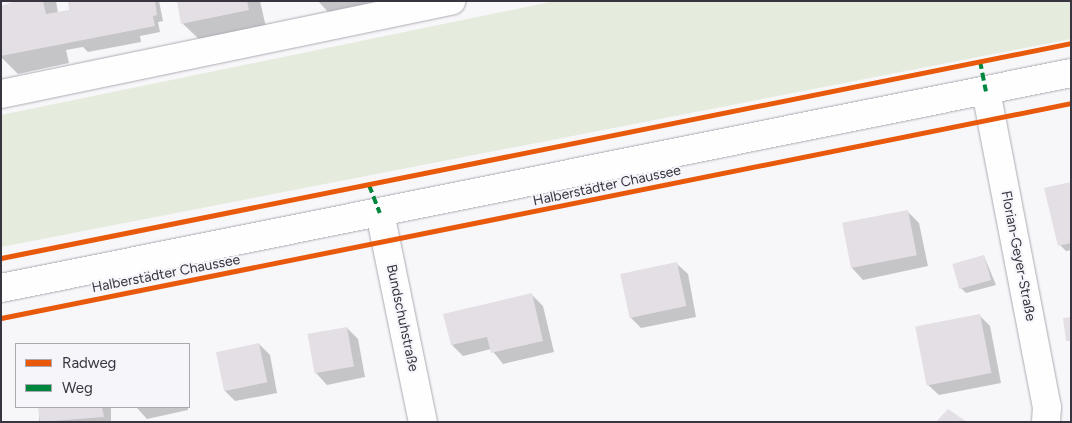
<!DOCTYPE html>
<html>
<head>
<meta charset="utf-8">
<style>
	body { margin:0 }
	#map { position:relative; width:1072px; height:423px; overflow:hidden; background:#f7f6f9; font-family:Figtree,sans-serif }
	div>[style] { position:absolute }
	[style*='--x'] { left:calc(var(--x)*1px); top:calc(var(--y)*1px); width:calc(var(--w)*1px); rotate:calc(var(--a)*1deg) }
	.green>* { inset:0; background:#e5ecdd }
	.shadow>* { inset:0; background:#0003; transform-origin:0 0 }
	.building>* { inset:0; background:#e4dee5; transform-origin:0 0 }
	.roads { filter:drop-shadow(0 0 1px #adabb2) drop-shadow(0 0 1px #adabb2) }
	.minor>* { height:28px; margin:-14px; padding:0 14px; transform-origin:14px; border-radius:14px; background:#fefefe }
	.secondary>* { height:28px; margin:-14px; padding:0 14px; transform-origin:14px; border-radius:14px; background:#fefefe }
	.quiet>* { height:4px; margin-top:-2px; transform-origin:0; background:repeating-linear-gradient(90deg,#00873e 0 8px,transparent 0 12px) }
	.cycleway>* { height:5px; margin:-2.5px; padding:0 2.5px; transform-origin:2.5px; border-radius:2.5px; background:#e8590c }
	span { translate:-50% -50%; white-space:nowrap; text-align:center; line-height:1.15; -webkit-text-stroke:4px #f6f5fa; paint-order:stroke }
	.street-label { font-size:14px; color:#383541 }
	.frame { position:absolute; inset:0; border:2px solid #383541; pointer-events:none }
	.legend { position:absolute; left:15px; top:343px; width:175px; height:65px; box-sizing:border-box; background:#f6f5fa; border:1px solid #aaa8b0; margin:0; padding:6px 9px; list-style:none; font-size:15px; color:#383541 }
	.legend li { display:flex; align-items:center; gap:10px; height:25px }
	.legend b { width:25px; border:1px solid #aaa8b0 }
</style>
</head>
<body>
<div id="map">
	<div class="green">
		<i style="clip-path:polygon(555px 1px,1071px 1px,1071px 39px,1px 247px,1px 115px)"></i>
	</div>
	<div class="shadow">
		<i style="clip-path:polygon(17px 1px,56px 1px,58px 13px,71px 11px,69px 1px,159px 1px,163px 21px,158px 22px,160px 32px,140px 36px,141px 42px,88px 52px,83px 47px,66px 50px,69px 63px,18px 74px,1px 57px,1px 8px)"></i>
		<i style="clip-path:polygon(178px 1px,260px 1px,266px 27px,200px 40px,182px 23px)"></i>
		<i style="clip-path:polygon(318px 1px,380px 1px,328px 12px)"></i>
		<i style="clip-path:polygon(1071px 183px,1071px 250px,1066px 251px,1060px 245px)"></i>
		<i style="clip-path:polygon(907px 211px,919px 223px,928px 266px,863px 280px,852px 268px)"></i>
		<i style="clip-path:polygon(984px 256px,996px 285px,966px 293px,960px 287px)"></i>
		<i style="clip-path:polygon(676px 263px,688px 274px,696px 317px,641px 328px,630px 317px)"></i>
		<i style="clip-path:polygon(532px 295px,543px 306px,554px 352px,503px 364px,491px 349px,463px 356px,452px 345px)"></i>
		<i style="clip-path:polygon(979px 315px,990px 326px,1001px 383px,939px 395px,927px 384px)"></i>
		<i style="clip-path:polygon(347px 328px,358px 339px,365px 377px,327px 385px,316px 373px)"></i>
		<i style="clip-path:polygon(259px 344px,270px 355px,277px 393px,235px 401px,224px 390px)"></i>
		<i style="left:39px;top:407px;width:72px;height:15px"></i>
		<i style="clip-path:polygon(136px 407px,188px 407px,188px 410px,147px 419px)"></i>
	</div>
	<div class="building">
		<i style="clip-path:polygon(15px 1px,43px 1px,46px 14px,69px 10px,68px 1px,155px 1px,157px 15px,153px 16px,155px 26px,1px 56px,1px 6px)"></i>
		<i style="clip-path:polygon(177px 1px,247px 1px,249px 10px,181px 24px)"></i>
		<i style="clip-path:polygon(1071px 182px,1071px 243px,1058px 246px,1044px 188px)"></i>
		<i style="left:908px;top:210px;width:46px;height:67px;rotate:79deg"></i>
		<i style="left:984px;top:255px;width:26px;height:33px;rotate:74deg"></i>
		<i style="left:677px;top:262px;width:45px;height:58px;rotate:78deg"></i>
		<i style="clip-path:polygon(532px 293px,543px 341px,491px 353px,487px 337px,451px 345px,443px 314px)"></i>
		<i style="left:980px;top:314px;width:60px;height:66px;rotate:79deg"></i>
		<i style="clip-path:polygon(1071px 317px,1071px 341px,1066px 341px,1063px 318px)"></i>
		<i style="left:347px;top:327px;width:40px;height:40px;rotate:80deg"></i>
		<i style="left:259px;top:343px;width:40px;height:44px;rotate:78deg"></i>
		<i style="clip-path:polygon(38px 407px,102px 407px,104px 417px,40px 422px)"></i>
		<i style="clip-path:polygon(948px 409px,967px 422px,936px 422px)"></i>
	</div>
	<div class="roads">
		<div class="minor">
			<i style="--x:986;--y:91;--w:322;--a:79.1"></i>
			<i style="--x:1047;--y:407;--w:15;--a:94"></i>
			<i style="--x:1;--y:94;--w:460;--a:-11.7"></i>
			<i style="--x:380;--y:213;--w:213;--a:78.4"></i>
		</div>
		<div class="secondary">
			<i style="--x:1;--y:288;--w:1091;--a:-11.36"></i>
		</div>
	</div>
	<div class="quiet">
		<i style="--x:980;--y:61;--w:31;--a:79"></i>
		<i style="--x:369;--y:185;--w:30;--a:69"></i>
	</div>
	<div class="cycleway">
		<i style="--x:1;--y:258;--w:1091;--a:-11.36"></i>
		<i style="--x:1;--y:318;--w:1091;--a:-11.36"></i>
	</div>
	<div class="street-label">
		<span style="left:607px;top:186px;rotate:-12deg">Halberstädter Chaussee</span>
		<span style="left:1018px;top:256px;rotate:79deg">Florian-Geyer-Straße</span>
		<span style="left:166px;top:274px;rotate:-11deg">Halberstädter Chaussee</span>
		<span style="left:402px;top:318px;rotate:78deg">Bundschuhstraße</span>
	</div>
	<div class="frame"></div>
	<ul class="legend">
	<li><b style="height:6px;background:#e8590c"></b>Radweg</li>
	<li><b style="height:6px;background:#00873e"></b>Weg</li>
	</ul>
</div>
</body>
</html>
